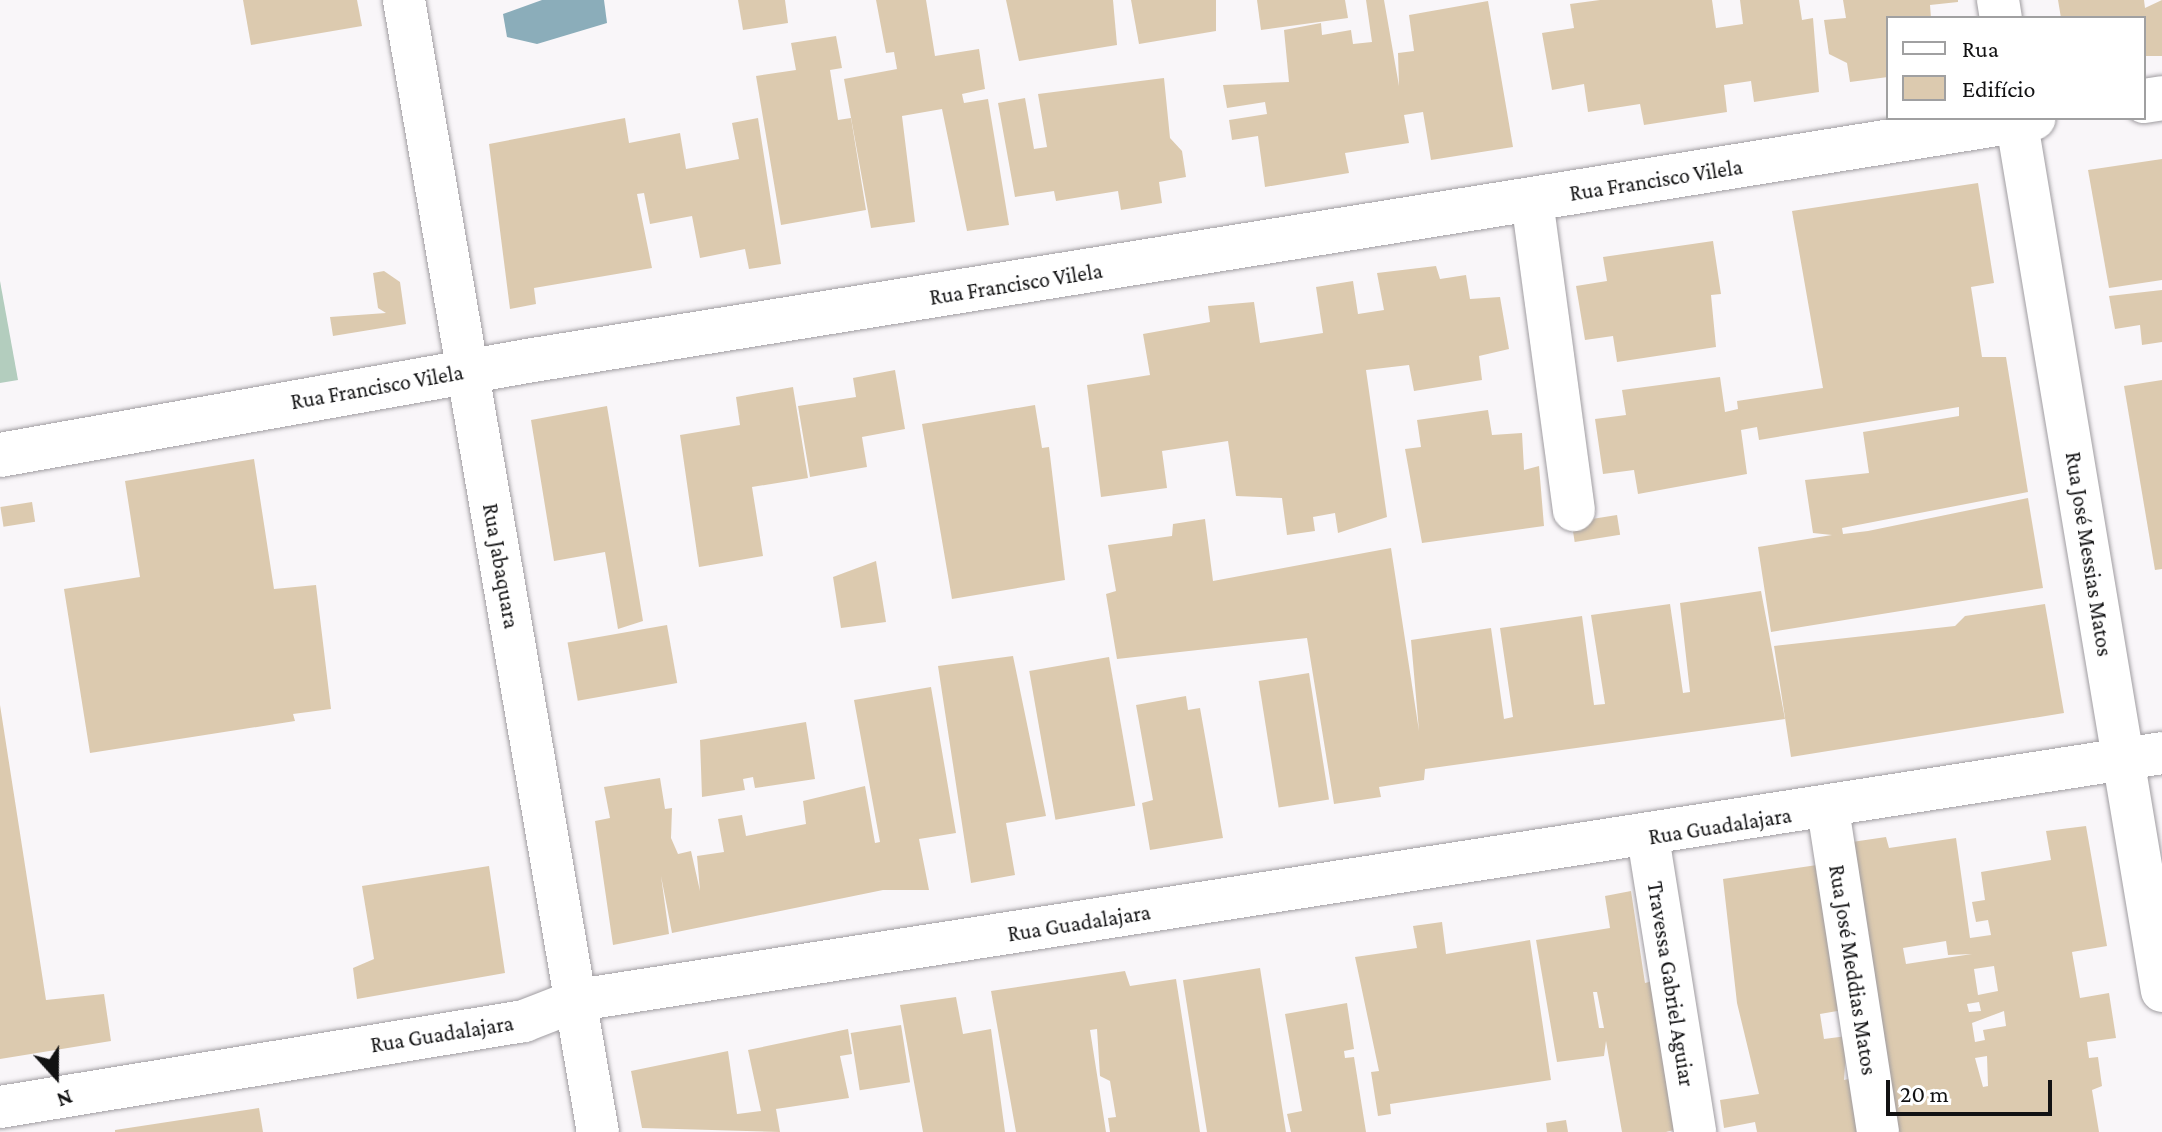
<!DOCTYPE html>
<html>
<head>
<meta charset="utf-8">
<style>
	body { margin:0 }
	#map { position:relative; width:2162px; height:1132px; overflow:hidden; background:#f9f6f9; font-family:"Crimson Pro",serif }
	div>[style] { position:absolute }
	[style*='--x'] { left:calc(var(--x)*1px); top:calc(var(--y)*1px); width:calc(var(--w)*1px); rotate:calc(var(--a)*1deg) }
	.green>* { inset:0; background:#b3cdbe }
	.water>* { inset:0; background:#8badba }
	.building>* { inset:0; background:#dccaaf; transform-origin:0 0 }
	.roads { filter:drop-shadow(0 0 2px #a09da1) drop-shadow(0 0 2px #a09da1) }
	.minor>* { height:42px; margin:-21px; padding:0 21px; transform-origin:21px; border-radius:21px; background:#fff }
	.tertiary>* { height:44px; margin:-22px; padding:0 22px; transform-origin:22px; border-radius:22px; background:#fff }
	span { translate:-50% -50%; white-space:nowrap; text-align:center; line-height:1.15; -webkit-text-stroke:6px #fff; paint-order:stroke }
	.street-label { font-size:22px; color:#121213 }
	.legend { position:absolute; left:1886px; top:16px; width:260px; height:104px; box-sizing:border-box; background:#fff; border:2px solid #a0a0a1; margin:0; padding:10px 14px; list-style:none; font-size:24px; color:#121213 }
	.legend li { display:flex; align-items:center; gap:16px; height:40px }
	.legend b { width:40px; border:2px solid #a0a0a1 }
	.north { position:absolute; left:16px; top:1036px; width:80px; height:80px; -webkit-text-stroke:6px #fff; paint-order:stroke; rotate:159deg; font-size:22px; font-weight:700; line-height:32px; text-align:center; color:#121213 }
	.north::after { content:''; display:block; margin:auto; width:28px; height:36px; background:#121213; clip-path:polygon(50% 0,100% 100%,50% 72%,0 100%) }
	.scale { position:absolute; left:1886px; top:1080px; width:166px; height:36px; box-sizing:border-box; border:4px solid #121213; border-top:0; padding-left:10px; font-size:24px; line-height:28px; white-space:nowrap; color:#121213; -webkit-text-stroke:6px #fff; paint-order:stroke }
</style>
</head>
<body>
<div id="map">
	<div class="green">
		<i style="clip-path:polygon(0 281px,18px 380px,0 383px)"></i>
	</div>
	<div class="water">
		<i style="clip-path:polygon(542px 0,604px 0,607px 23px,537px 44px,507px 37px,503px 14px)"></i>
	</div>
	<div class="building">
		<i style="clip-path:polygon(243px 0,357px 0,362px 26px,251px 45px)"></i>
		<i style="clip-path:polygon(738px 0,785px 0,788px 23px,743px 30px)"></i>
		<i style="clip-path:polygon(876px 0,926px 0,935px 56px,979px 49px,985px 89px,962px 94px,964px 103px,988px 99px,1009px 225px,967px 231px,942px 109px,902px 116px,915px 222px,871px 228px,844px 79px,897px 69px,894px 52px,886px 53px)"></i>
		<i style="clip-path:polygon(1006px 0,1113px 0,1117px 45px,1019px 61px)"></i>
		<i style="clip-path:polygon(1131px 0,1216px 0,1216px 31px,1139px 44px)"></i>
		<i style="clip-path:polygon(1257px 0,1345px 0,1348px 18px,1261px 30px)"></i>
		<i style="clip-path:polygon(1366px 0,1384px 0,1399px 86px,1398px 53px,1414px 51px,1409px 15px,1488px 1px,1513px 147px,1431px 160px,1423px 112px,1404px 115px,1409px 143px,1345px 153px,1349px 173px,1265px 187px,1258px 136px,1232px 140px,1229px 120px,1267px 114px,1265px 102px,1227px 108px,1223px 85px,1289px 82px,1284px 30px,1321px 23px,1322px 35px,1351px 30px,1353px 44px,1372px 42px)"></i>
		<i style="clip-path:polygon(1600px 0,1712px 0,1716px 28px,1743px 24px,1740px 0,1799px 0,1802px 20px,1813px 18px,1819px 92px,1754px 102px,1751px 81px,1724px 85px,1727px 112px,1644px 125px,1640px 104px,1588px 112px,1584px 84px,1552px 90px,1542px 33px,1574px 28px,1570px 4px)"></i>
		<i style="clip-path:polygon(1843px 0,1958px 0,1958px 2px,1930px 5px,1931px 18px,1888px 18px,1888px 77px,1850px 82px,1847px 63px,1829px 54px,1824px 20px,1846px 18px)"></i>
		<i style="clip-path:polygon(2058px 0,2144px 0,2145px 8px,2162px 0,2162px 56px,2144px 56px,2144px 18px,2061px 18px)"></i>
		<i style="clip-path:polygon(836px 36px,842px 68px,830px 70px,838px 120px,851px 118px,866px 210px,781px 225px,756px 76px,796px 70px,791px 43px)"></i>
		<i style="clip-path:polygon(1164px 78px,1170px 138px,1182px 151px,1186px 177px,1159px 182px,1162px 203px,1121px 210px,1118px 191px,1056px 201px,1054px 191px,1015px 197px,998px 103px,1025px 98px,1034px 149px,1047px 147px,1038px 94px)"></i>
		<i style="clip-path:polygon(625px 118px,629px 143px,680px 133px,686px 169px,739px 159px,732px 123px,758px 118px,781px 264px,749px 269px,745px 249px,700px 258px,692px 216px,650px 224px,644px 193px,637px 194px,652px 268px,534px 288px,536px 304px,510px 309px,489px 144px)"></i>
		<i style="clip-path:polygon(2162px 159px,2162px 280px,2109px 288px,2088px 170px)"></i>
		<i style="clip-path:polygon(1978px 183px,1994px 283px,1971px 287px,1982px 357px,2006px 357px,2028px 492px,1842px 528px,1843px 534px,1868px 531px,2028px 498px,2043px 588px,1771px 632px,1758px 547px,1832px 535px,1813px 533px,1805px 480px,1869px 473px,1863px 432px,1959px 416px,1959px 407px,1759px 440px,1757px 427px,1741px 430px,1747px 474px,1638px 494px,1634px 470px,1603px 474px,1595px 419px,1626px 415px,1622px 390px,1720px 377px,1725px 412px,1738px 409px,1737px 401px,1823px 388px,1792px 211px)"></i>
		<i style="clip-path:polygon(1713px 241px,1721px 294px,1711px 295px,1716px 347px,1617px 362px,1613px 336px,1585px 340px,1576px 286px,1607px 281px,1603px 257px)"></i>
		<i style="clip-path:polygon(1436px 266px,1440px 279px,1466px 275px,1470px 299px,1500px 297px,1509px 349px,1479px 356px,1482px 380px,1414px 391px,1409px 365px,1366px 370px,1387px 517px,1338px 533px,1335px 513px,1313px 517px,1315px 531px,1287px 535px,1282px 498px,1236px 496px,1228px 441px,1162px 451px,1167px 488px,1101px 497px,1087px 385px,1150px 375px,1143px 334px,1210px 322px,1208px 306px,1254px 302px,1260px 343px,1323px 333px,1316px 287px,1353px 281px,1358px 314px,1384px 310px,1377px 273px)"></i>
		<i style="clip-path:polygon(384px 271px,400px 282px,406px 324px,333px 336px,330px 317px,386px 313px,378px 308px,373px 273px)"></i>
		<i style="clip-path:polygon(2162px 290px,2162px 342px,2142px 345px,2140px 325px,2115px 329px,2109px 296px)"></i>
		<i style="clip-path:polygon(895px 370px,905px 429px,862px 437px,867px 467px,810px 477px,798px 406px,856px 397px,853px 378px)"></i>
		<i style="clip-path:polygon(2162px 380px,2162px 569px,2155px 570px,2124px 386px)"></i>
		<i style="clip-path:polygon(793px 387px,808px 478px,752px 487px,763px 556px,699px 567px,680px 435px,740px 425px,736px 397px)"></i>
		<i style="clip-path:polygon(1035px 405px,1042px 448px,1049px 447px,1065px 580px,952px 599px,922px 424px)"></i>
		<i style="clip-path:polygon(607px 406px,643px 621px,618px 629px,605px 552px,554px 561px,531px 420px)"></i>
		<i style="clip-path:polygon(1488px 410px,1492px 435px,1522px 433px,1524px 470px,1539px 466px,1544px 526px,1422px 543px,1405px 449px,1421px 447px,1417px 420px)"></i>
		<i style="clip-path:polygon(254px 459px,274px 589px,316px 585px,331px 709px,293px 714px,295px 721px,90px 753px,64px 589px,140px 577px,125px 481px)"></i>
		<i style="left:32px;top:502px;width:20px;height:32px;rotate:81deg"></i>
		<i style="left:1617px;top:515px;width:20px;height:46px;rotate:81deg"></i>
		<i style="clip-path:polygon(1205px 519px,1213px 581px,1391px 548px,1419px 731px,1411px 640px,1491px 628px,1504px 719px,1513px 717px,1500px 628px,1582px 616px,1594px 705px,1605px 704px,1591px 615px,1670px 604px,1683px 693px,1690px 692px,1680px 603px,1761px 591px,1785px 719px,1425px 769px,1424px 780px,1379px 787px,1381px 797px,1334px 804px,1307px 638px,1117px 659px,1106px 594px,1116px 591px,1108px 545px,1172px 536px,1173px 524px)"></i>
		<i style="clip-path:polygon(876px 561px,886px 622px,841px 628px,833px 577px)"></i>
		<i style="clip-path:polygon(2045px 604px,2064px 713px,1791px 757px,1774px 646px,1955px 626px,1965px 616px)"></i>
		<i style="left:667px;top:625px;width:59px;height:101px;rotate:80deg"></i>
		<i style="clip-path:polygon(1013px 656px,1046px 816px,1006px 823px,1015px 875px,971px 883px,938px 666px)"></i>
		<i style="left:1109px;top:657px;width:151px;height:81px;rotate:80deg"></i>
		<i style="left:1309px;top:673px;width:128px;height:51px;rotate:81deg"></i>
		<i style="clip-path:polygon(931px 687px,956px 833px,919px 839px,929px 890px,883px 890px,672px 933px,661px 876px,669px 934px,613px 945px,595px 821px,610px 818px,604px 787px,660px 778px,665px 809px,672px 808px,671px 838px,678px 854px,691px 851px,700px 891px,697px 856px,724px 852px,718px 819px,742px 815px,746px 836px,806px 824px,803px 801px,865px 786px,875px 843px,880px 842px,854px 700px)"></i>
		<i style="clip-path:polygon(1186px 696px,1188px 710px,1200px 708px,1223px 838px,1150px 850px,1142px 803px,1153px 800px,1136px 705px)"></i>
		<i style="clip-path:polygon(0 705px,46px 1000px,104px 994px,111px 1041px,0 1059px)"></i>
		<i style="clip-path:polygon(806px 722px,815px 779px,755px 788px,753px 777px,743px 779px,745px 790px,702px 797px,700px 740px)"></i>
		<i style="clip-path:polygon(evenodd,2086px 826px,2107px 946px,2072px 952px,2080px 998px,2109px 993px,2116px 1038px,2087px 1042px,2089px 1058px,2098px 1057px,2102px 1086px,2092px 1090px,2099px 1132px,1897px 1132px,1852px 842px,1886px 837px,1889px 848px,1956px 838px,1970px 938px,1991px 935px,1988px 920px,1976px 922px,1972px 902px,1985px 900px,1981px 872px,2051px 860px,2046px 831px,2086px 826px,1946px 941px,1948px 955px,1972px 954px,1906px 964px,1903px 948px,1946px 941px,2086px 826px,1994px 966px,1998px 991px,1978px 995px,1974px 969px,1994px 966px,2086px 826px,1979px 1002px,1981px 1011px,1969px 1012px,1967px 1004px,1979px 1002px,2086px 826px,2004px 1011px,2006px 1026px,1983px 1030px,1985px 1040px,1975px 1042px,1972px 1023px,2004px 1011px,2086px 826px,1987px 1056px,1988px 1086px,1983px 1087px,1975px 1058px,1987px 1056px)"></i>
		<i style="clip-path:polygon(1817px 865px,1843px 1010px,1820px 1014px,1824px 1039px,1847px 1036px,1844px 1080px,1853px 1078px,1861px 1132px,1757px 1132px,1755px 1122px,1724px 1128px,1720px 1100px,1759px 1094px,1737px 1003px,1723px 879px)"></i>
		<i style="clip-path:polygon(489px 866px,505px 973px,357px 999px,353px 968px,374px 959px,362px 886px)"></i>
		<i style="clip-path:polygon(evenodd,1631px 891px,1645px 983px,1653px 981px,1674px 1130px,1666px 1132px,1622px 1132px,1606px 1041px,1604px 1056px,1557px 1062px,1536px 940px,1610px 928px,1605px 896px,1631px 891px,1593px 992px,1597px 992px,1604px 1028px,1599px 1028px,1593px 992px)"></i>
		<i style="clip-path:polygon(1442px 922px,1446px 954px,1530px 940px,1551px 1080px,1390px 1104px,1391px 1114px,1378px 1116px,1371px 1072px,1379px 1071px,1355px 957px,1417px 948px,1413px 926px)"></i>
		<i style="left:1260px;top:968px;width:166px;height:78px;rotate:81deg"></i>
		<i style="clip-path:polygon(1125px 971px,1130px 986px,1176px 979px,1200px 1132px,1110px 1132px,1108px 1118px,1116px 1117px,1110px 1081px,1100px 1076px,1097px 1029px,1090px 1030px,1106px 1132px,1016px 1132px,991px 991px)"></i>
		<i style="clip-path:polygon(956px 997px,963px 1034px,991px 1029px,1005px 1132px,923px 1132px,900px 1005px)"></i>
		<i style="clip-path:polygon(1347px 1003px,1354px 1049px,1344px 1051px,1345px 1058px,1354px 1057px,1366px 1132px,1291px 1132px,1287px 1114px,1302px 1111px,1285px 1014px)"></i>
		<i style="left:901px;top:1025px;width:58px;height:51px;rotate:81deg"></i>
		<i style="clip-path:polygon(848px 1029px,852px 1054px,840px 1056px,849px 1098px,776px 1109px,780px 1132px,642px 1128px,631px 1071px,728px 1051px,737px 1114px,761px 1111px,748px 1050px)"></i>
		<i style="clip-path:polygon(259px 1108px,263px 1132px,115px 1132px,115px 1130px)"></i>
		<i style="clip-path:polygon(1566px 1120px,1568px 1132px,1547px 1132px,1546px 1123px)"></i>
	</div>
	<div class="roads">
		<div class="minor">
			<i style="--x:404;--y:0;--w:1149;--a:80.28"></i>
			<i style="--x:1998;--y:0;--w:18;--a:81"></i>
			<i style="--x:2016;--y:118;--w:885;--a:80.51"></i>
			<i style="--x:1532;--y:200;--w:313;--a:82.3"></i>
			<i style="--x:1828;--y:809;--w:327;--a:81.2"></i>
			<i style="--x:1648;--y:837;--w:299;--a:80.9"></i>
			<i style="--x:0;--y:1107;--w:531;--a:-9.32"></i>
			<i style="--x:524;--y:1021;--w:58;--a:-21.3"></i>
			<i style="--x:578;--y:1000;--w:1603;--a:-8.86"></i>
		</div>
		<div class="tertiary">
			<i style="--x:2144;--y:101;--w:18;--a:-9"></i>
			<i style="--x:0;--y:455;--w:535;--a:-10.11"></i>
			<i style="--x:527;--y:361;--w:1526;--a:-9.16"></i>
		</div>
	</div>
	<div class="street-label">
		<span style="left:1656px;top:180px;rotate:-9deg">Rua Francisco Vilela</span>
		<span style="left:1016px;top:284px;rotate:-9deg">Rua Francisco Vilela</span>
		<span style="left:377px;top:387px;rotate:-10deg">Rua Francisco Vilela</span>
		<span style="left:2089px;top:554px;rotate:81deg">Rua José Messias Matos</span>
		<span style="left:501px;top:566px;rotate:80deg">Rua Jabaquara</span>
		<span style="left:1720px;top:826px;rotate:-9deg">Rua Guadalajara</span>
		<span style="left:1079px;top:923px;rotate:-9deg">Rua Guadalajara</span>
		<span style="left:1853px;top:970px;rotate:81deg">Rua José Meddias Matos</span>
		<span style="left:1671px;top:984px;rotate:81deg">Travessa Gabriel Aguiar</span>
		<span style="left:442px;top:1034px;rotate:-9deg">Rua Guadalajara</span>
	</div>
	<ul class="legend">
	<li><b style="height:10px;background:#fff"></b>Rua</li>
	<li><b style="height:22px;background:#dccaaf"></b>Edifício</li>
	</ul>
	<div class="north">N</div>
	<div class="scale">20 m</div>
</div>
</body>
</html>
